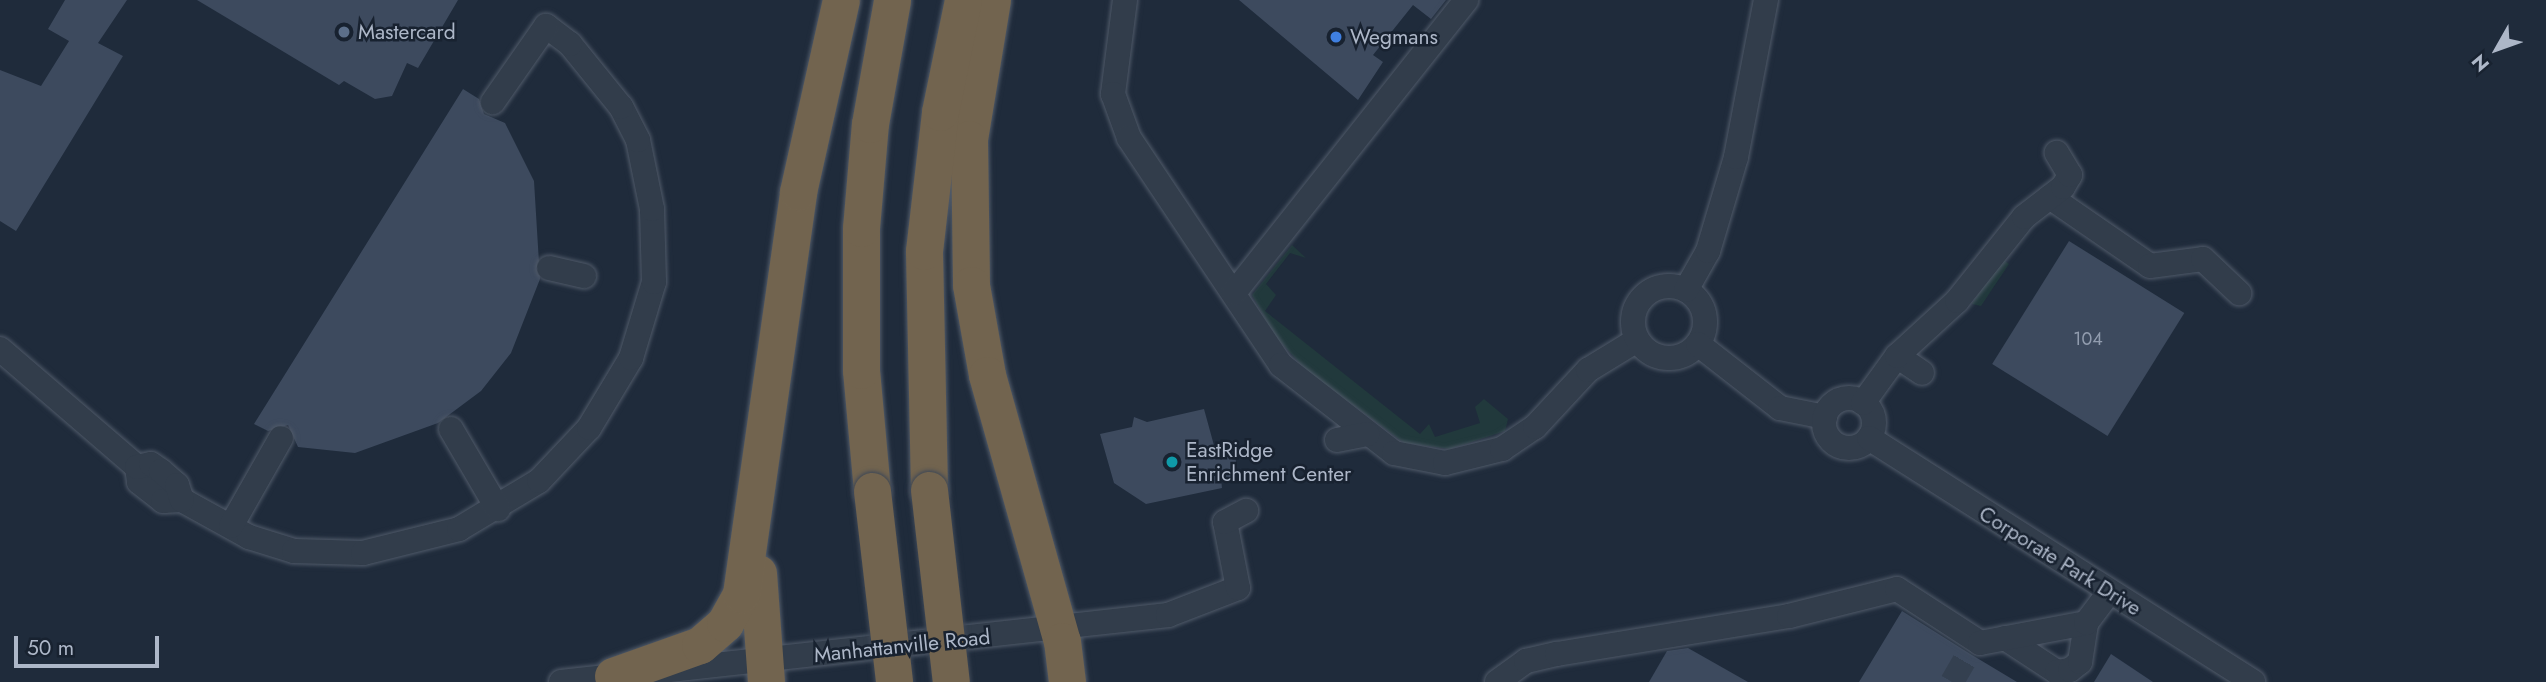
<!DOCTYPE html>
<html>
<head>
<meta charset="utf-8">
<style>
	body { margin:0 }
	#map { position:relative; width:2546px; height:682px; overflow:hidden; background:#1f2b3b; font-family:Jost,sans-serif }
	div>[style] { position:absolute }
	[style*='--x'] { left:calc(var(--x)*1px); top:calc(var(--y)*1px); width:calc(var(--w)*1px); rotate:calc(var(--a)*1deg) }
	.green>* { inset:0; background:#21393c }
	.building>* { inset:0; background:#3d4a5e; transform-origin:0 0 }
	.minor-tunnel>* { height:24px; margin-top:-12px; transform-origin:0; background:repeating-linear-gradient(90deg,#344050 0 24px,transparent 0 36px) }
	.roads { filter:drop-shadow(0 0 2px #505a69) drop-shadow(0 0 2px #505a69) }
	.minor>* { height:24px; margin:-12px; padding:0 12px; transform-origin:12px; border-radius:12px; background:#323d4b }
	.minor>.ring { margin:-12px; padding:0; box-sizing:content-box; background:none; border:24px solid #323d4b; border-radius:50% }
	.highway>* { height:37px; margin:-18.5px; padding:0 18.5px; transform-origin:18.5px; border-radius:18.5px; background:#72644f }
	.bridges { filter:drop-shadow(0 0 2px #3d4756) drop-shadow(0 0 2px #3d4756) }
	.highway-bridge>* { height:37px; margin:-18.5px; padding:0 18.5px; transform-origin:18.5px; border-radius:18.5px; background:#72644f }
	.dots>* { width:19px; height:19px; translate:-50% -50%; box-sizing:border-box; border:4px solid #182230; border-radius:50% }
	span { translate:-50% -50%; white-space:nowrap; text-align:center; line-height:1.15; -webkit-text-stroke:5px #182230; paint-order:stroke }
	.number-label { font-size:18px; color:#919cae }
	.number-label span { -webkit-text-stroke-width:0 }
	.poi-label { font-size:21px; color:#adb7c8 }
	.left { translate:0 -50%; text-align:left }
	.street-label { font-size:21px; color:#adb7c8 }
	.north { position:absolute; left:2462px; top:14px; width:70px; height:70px; -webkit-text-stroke:5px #182230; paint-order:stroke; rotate:230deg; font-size:19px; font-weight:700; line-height:28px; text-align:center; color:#adb7c8 }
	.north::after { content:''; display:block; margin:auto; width:24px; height:32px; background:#adb7c8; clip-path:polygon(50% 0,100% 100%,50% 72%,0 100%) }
	.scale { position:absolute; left:14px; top:636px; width:145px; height:32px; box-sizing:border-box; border:4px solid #adb7c8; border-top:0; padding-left:9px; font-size:21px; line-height:24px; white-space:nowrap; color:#adb7c8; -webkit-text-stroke:5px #182230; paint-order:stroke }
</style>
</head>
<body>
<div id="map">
	<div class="green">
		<i style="clip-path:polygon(1292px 245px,1306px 258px,1290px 253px,1266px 284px,1276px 295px,1265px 311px,1420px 434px,1429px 424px,1435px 437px,1480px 423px,1475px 407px,1484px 399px,1508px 419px,1505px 431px,1450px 449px,1404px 443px,1305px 369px,1274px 335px,1252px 295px)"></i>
		<i style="clip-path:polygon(2001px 258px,2009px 264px,1981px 306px,1972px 304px)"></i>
	</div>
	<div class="building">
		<i style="clip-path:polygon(65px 0,127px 0,98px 43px,123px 56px,16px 231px,0 221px,0 70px,41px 86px,69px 41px,48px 29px)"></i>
		<i style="clip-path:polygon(197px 0,458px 0,418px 68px,407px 63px,392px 96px,375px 99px,344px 81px,339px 85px)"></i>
		<i style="clip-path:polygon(1239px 0,1446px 0,1431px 19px,1413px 5px,1373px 55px,1383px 62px,1358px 100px)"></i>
		<i style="clip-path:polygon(463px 89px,479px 99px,484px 114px,505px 123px,534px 181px,540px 279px,511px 353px,481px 391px,438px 423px,355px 453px,298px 447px,288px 425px,268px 431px,254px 424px)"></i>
		<i style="left:2069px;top:241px;width:136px;height:145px;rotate:32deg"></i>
		<i style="clip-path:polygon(1204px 409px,1215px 449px,1235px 449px,1237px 478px,1221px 478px,1222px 488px,1146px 504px,1114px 483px,1100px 434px,1132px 427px,1134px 417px,1147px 422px)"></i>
		<i style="clip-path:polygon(1902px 611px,1972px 655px,2017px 682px,1859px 682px)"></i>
		<i style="clip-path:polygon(1688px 648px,1748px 682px,1649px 682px,1667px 651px)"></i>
		<i style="clip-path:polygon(2111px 654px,2153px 682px,2094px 682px)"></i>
	</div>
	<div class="minor-tunnel">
		<i style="--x:1952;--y:682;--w:34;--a:-60"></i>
	</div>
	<div class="roads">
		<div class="minor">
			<i style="--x:1125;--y:0;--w:95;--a:97.3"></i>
			<i style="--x:1113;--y:94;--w:47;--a:70"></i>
			<i style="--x:1129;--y:138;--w:273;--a:56.2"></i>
			<i style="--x:1281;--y:365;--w:143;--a:37.9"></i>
			<i style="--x:1394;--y:453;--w:52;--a:11.1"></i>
			<i style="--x:1445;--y:463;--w:59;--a:-13.8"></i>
			<i style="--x:1502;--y:449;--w:40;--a:-34"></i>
			<i style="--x:1535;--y:427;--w:78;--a:-47.1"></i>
			<i style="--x:1588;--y:370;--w:57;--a:-31.5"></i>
			<i style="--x:2050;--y:197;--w:121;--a:34.6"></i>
			<i style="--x:2150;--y:266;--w:53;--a:-7.5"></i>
			<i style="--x:2203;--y:259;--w:50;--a:43.4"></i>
			<i style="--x:549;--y:268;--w:36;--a:13"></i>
			<i class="ring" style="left:1633px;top:286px;width:48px;height:48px"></i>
			<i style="--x:1686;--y:290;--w:45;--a:-60.6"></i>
			<i style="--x:1708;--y:251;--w:98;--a:-73.4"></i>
			<i style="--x:1736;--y:157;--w:160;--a:-79.2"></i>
			<i style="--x:1234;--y:293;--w:374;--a:-51.6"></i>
			<i style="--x:1698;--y:344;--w:104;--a:38"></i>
			<i style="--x:1780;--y:408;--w:46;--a:11.3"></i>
			<i style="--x:0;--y:349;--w:181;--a:40.7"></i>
			<i style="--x:137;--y:467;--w:15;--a:82"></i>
			<i style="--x:139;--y:482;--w:31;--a:38"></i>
			<i style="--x:163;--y:501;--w:19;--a:-3"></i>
			<i style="--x:182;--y:500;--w:77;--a:28.9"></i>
			<i style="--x:249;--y:537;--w:47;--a:17.3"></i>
			<i style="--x:294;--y:551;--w:69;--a:1.7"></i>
			<i style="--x:363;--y:553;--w:99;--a:-14"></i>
			<i style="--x:459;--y:529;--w:93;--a:-31"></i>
			<i style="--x:539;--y:481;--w:73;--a:-46.7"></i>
			<i style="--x:589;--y:428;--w:82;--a:-59"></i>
			<i style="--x:631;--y:358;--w:79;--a:-73.2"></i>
			<i style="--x:654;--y:282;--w:73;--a:-91.6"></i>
			<i style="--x:652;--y:209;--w:70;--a:-101.5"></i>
			<i style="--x:638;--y:140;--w:37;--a:-117"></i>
			<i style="--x:621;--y:107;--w:81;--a:-129"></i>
			<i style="--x:570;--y:44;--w:30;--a:-143"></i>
			<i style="--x:546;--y:26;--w:93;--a:124.9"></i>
			<i style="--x:1897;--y:356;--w:30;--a:34"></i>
			<i class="ring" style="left:1824px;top:398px;width:26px;height:26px"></i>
			<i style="--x:1863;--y:403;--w:58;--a:-54.1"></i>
			<i style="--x:1897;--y:356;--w:81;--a:-42.5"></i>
			<i style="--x:1957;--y:301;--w:107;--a:-51.4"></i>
			<i style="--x:2024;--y:217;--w:49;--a:-37.6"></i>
			<i style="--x:2063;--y:187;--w:14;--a:-60"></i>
			<i style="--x:2070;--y:175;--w:26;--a:-121"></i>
			<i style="--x:451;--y:429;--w:93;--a:59.6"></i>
			<i style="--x:1869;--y:438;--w:455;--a:32.4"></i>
			<i style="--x:1337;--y:440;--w:31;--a:-11"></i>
			<i style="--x:137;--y:467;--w:14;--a:-12"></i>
			<i style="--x:151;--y:464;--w:12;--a:35"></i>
			<i style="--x:161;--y:471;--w:21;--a:41"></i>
			<i style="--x:177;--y:485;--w:16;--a:72"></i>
			<i style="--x:231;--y:526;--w:101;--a:-60.4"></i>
			<i style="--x:2005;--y:638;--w:62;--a:33.2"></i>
			<i style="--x:2057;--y:672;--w:13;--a:-9"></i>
			<i style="--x:2070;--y:670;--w:13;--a:-39"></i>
			<i style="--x:2080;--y:662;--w:39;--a:-81"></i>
			<i style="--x:561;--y:682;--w:611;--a:-6.3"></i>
			<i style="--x:1168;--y:615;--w:75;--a:-21.1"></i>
			<i style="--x:1238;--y:588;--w:67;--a:-101.1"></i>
			<i style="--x:1225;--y:522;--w:24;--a:-28"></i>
			<i style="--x:1497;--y:682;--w:36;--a:-36"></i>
			<i style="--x:1526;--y:661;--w:32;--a:-13"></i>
			<i style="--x:1557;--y:654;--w:235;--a:-9.3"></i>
			<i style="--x:1789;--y:616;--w:111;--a:-14"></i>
			<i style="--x:1897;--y:589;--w:99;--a:33"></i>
			<i style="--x:1980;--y:643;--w:108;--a:-10.7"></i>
			<i style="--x:2086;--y:623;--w:39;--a:-53"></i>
		</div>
		<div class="highway">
			<i style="--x:992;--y:0;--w:141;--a:99.4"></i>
			<i style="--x:969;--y:139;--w:146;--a:89.2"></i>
			<i style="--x:971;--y:285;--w:91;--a:79.9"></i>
			<i style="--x:987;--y:375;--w:276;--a:74.3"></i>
			<i style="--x:1062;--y:641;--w:41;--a:83"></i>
			<i style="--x:929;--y:490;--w:239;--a:-91.2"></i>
			<i style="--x:924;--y:251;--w:140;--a:-83.4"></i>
			<i style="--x:940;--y:112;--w:114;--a:-78.4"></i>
			<i style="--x:872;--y:491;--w:121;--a:-95.2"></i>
			<i style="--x:861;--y:370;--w:142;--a:-90"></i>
			<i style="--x:861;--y:228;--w:104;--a:-85.1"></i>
			<i style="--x:870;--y:124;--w:126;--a:-79.9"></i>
			<i style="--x:758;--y:573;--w:109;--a:85.8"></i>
			<i style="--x:613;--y:676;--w:92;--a:-19.6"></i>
			<i style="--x:700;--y:645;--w:33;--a:-41"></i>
			<i style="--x:725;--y:623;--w:33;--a:-61"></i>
			<i style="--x:741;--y:594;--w:406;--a:-81.9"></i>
			<i style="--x:798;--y:192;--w:197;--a:-77.4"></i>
		</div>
	</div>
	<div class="bridges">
		<div class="highway-bridge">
			<i style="--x:929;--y:490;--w:193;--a:83.5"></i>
			<i style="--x:872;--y:491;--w:192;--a:83.4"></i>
		</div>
	</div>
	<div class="dots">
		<i style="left:344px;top:32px;background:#5c6f8a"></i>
		<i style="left:1336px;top:37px;background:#3f7fe0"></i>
		<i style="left:1172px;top:462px;background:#0f9aa8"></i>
	</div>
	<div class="number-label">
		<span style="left:2088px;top:339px">104</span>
	</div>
	<div class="poi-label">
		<span class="left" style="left:358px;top:32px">Mastercard</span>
		<span class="left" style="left:1350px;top:37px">Wegmans</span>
		<span class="left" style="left:1186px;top:462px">EastRidge<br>Enrichment Center</span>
	</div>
	<div class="street-label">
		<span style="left:2060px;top:561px;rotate:32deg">Corporate Park Drive</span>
		<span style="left:902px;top:646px;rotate:-6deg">Manhattanville Road</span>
	</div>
	<div class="north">N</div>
	<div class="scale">50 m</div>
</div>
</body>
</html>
